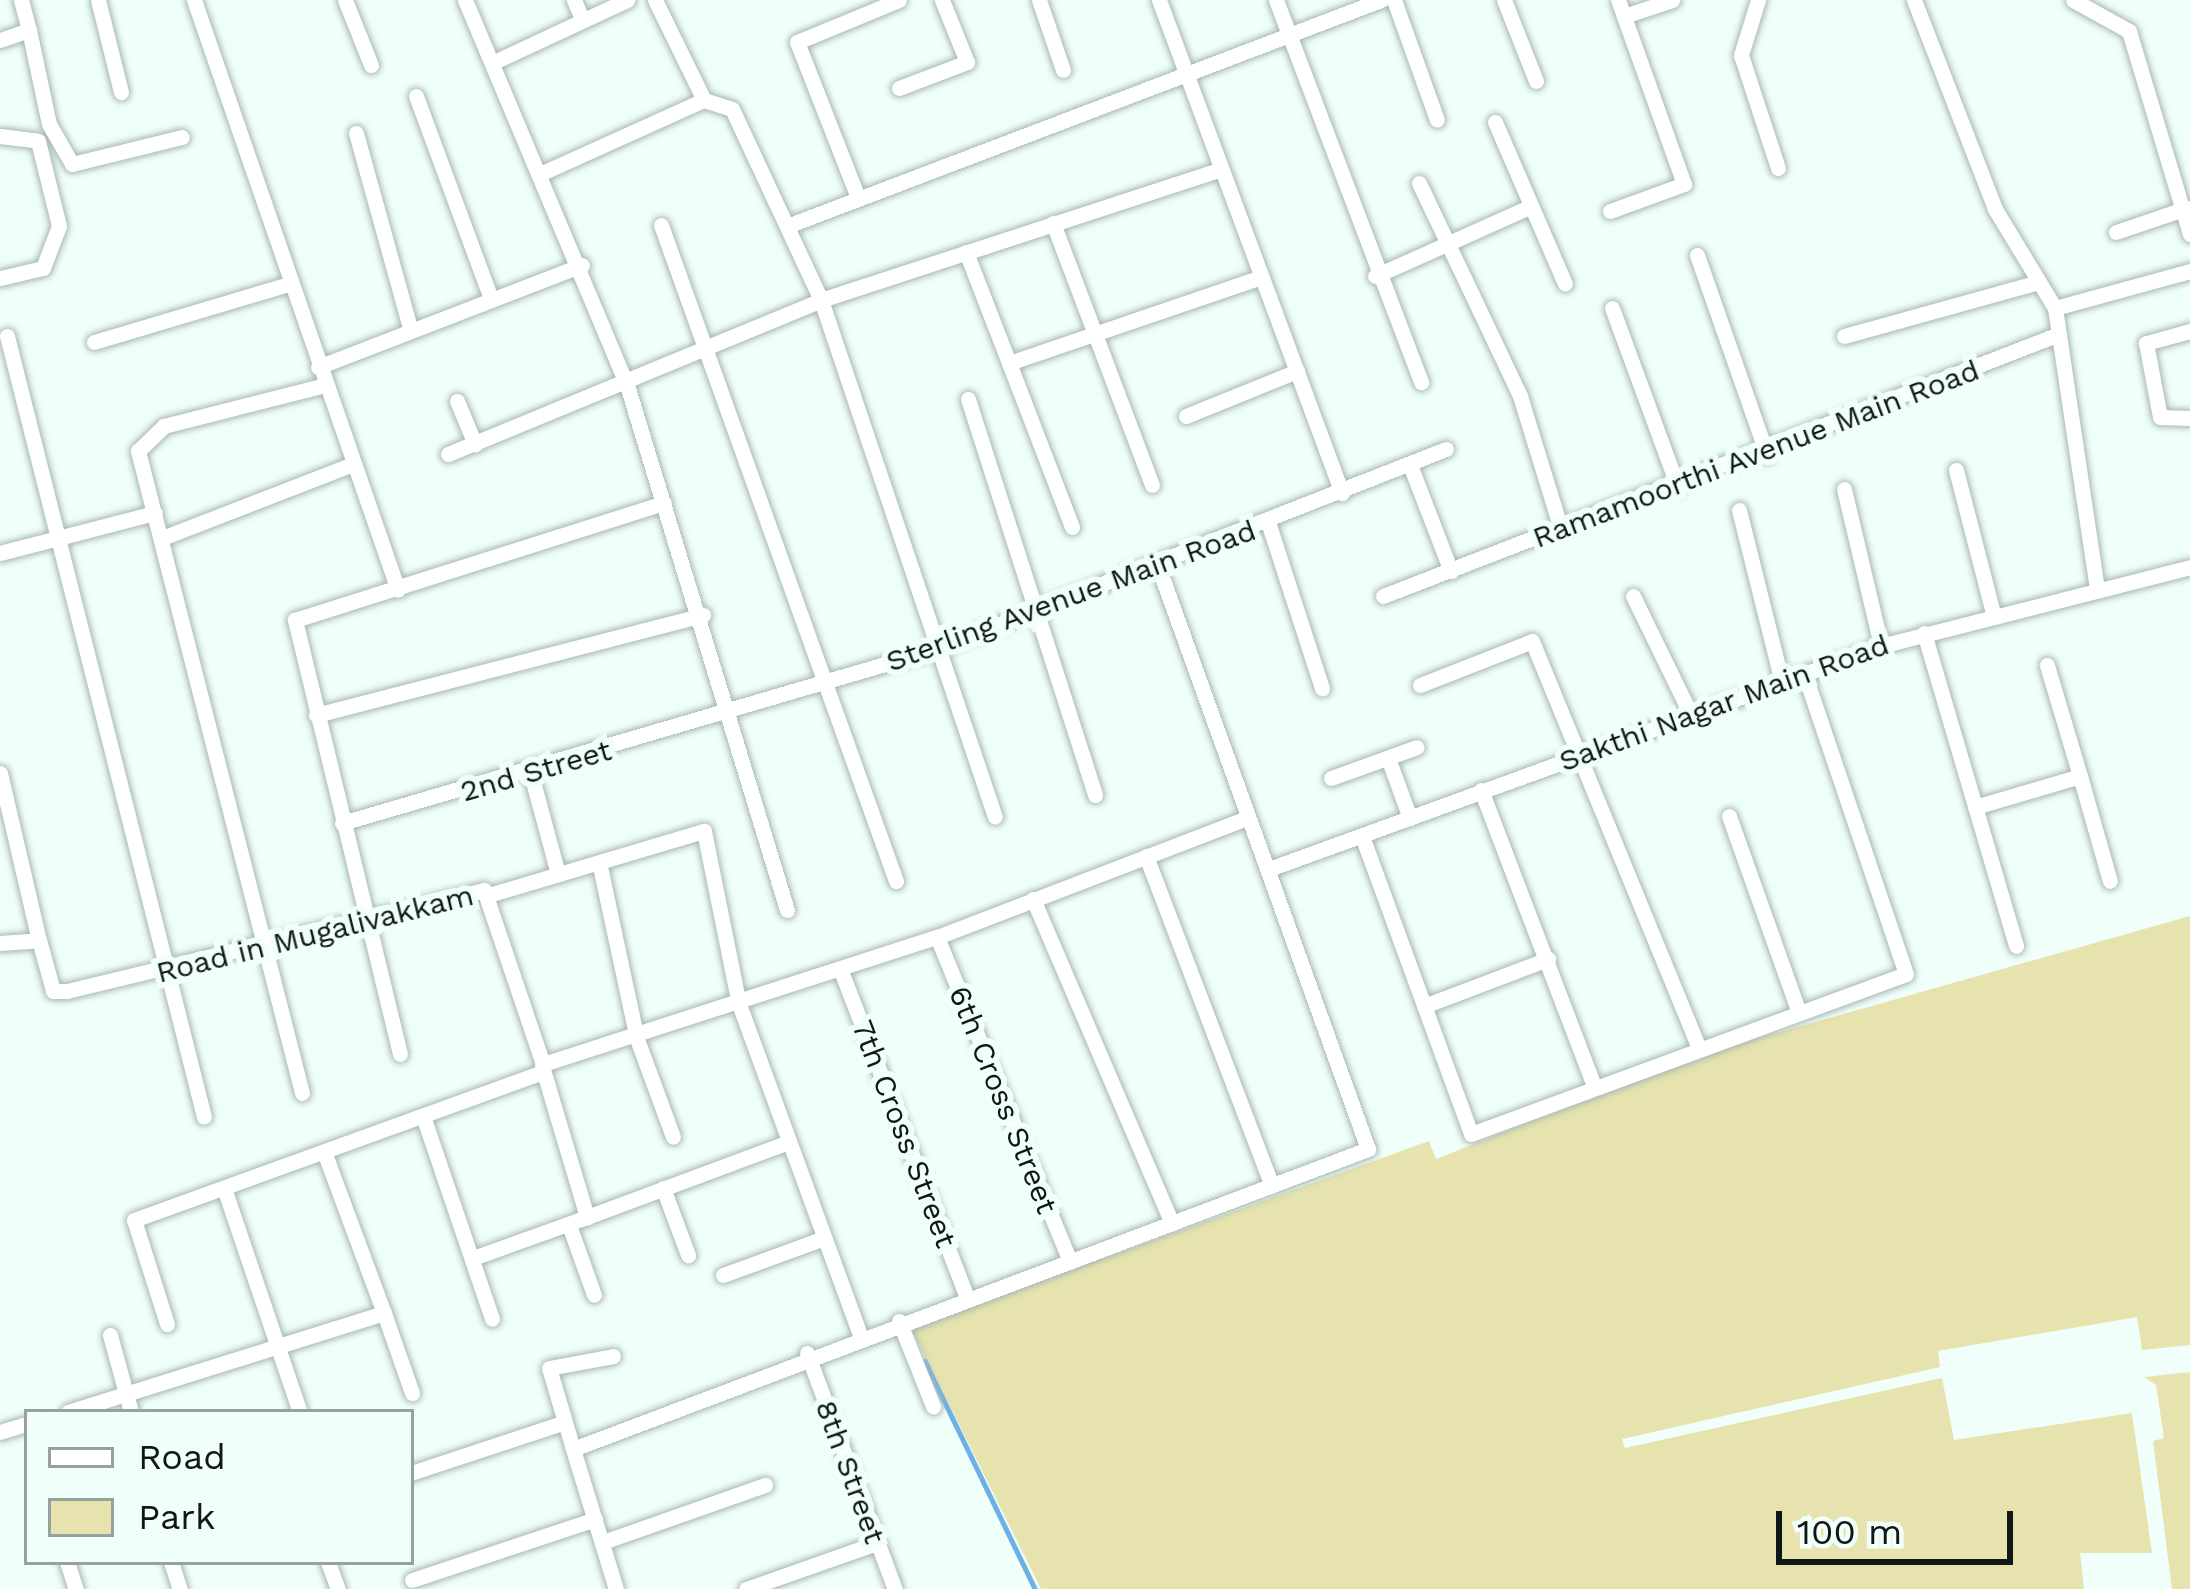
<!DOCTYPE html>
<html>
<head>
<meta charset="utf-8">
<style>
	body { margin:0 }
	#map { position:relative; width:2190px; height:1589px; overflow:hidden; background:#f0fffa; font-family:"Work Sans",sans-serif }
	div>[style] { position:absolute }
	[style*='--x'] { left:calc(var(--x)*1px); top:calc(var(--y)*1px); width:calc(var(--w)*1px); rotate:calc(var(--a)*1deg) }
	.green>* { inset:0; background:#e6e3ae }
	.stream>* { height:4.5px; margin:-2.25px; padding:0 2.25px; transform-origin:2.25px; border-radius:2.25px; background:#6db0e6 }
	.roads { filter:drop-shadow(0 0 3px #a8b9b4) drop-shadow(0 0 3px #a8b9b4) }
	.street>* { height:15px; margin:-7.5px; padding:0 7.5px; transform-origin:7.5px; border-radius:7.5px; background:#fff }
	span { translate:-50% -50%; white-space:nowrap; text-align:center; line-height:1.15; -webkit-text-stroke:12px #f0fffa; paint-order:stroke }
	.street-label { font-size:30px; color:#101614 }
	.legend { position:absolute; left:24px; top:1409px; width:390px; height:156px; box-sizing:border-box; background:#f0fffa; border:3px solid #96a29e; margin:0; padding:15px 21px; list-style:none; font-size:36px; color:#101614 }
	.legend li { display:flex; align-items:center; gap:24px; height:60px }
	.legend b { width:60px; border:3px solid #96a29e }
	.scale { position:absolute; left:1776px; top:1511px; width:237px; height:54px; box-sizing:border-box; border:6px solid #101614; border-top:0; padding-left:15px; font-size:36px; line-height:42px; white-space:nowrap; color:#101614; -webkit-text-stroke:9px #f0fffa; paint-order:stroke }
</style>
</head>
<body>
<div id="map">
	<div class="green">
		<i style="clip-path:polygon(2190px 916px,2190px 1345px,2142px 1350px,2137px 1317px,1938px 1351px,1940px 1367px,1622px 1439px,1625px 1448px,1942px 1378px,1954px 1440px,2132px 1413px,2152px 1553px,2080px 1553px,2084px 1589px,1041px 1589px,911px 1328px,1429px 1141px,1436px 1159px,1702px 1054px)"></i>
		<i style="clip-path:polygon(2190px 1372px,2190px 1589px,2172px 1589px,2153px 1441px,2164px 1438px,2156px 1385px,2144px 1377px)"></i>
	</div>
	<div class="stream">
		<i style="--x:925;--y:1361;--w:253;--a:64.2"></i>
	</div>
	<div class="roads">
		<div class="street">
			<i style="--x:98;--y:0;--w:95;--a:76"></i>
			<i style="--x:194;--y:0;--w:624;--a:70.93"></i>
			<i style="--x:345;--y:0;--w:70;--a:68.2"></i>
			<i style="--x:465;--y:0;--w:418;--a:67.2"></i>
			<i style="--x:627;--y:385;--w:549;--a:73.05"></i>
			<i style="--x:574;--y:0;--w:21;--a:67"></i>
			<i style="--x:655;--y:0;--w:111;--a:63.9"></i>
			<i style="--x:704;--y:100;--w:29;--a:18"></i>
			<i style="--x:732;--y:109;--w:211;--a:65"></i>
			<i style="--x:821;--y:300;--w:545;--a:71.4"></i>
			<i style="--x:1039;--y:0;--w:74;--a:71.1"></i>
			<i style="--x:1159;--y:0;--w:526;--a:69.64"></i>
			<i style="--x:1276;--y:0;--w:409;--a:69.2"></i>
			<i style="--x:1394;--y:0;--w:127;--a:70.3"></i>
			<i style="--x:1504;--y:0;--w:87;--a:68.4"></i>
			<i style="--x:1758;--y:0;--w:58;--a:107.2"></i>
			<i style="--x:1741;--y:55;--w:119;--a:71.9"></i>
			<i style="--x:1914;--y:0;--w:224;--a:68.8"></i>
			<i style="--x:1995;--y:209;--w:116;--a:58.8"></i>
			<i style="--x:2055;--y:308;--w:278;--a:81.5"></i>
			<i style="--x:2073;--y:0;--w:64;--a:29"></i>
			<i style="--x:2129;--y:31;--w:212;--a:73.3"></i>
			<i style="--x:1624;--y:16;--w:51;--a:-18.4"></i>
			<i style="--x:29;--y:30;--w:96;--a:78"></i>
			<i style="--x:49;--y:124;--w:46;--a:60.1"></i>
			<i style="--x:72;--y:164;--w:113;--a:-13.8"></i>
			<i style="--x:0;--y:40;--w:31;--a:-19"></i>
			<i style="--x:29;--y:30;--w:31;--a:-105"></i>
			<i style="--x:494;--y:62;--w:147;--a:-25"></i>
			<i style="--x:899;--y:88;--w:73;--a:-20.9"></i>
			<i style="--x:967;--y:62;--w:67;--a:-112"></i>
			<i style="--x:416;--y:96;--w:210;--a:69.7"></i>
			<i style="--x:1495;--y:122;--w:176;--a:66.6"></i>
			<i style="--x:356;--y:133;--w:202;--a:74.5"></i>
			<i style="--x:0;--y:136;--w:38;--a:7"></i>
			<i style="--x:38;--y:141;--w:88;--a:76.1"></i>
			<i style="--x:59;--y:226;--w:45;--a:110.9"></i>
			<i style="--x:43;--y:268;--w:44;--a:166.9"></i>
			<i style="--x:542;--y:173;--w:178;--a:-24.3"></i>
			<i style="--x:1419;--y:183;--w:236;--a:64.6"></i>
			<i style="--x:1520;--y:396;--w:139;--a:72.9"></i>
			<i style="--x:857;--y:195;--w:164;--a:-111.4"></i>
			<i style="--x:797;--y:42;--w:110;--a:-22.4"></i>
			<i style="--x:1610;--y:211;--w:79;--a:-20"></i>
			<i style="--x:1684;--y:184;--w:195;--a:-109.7"></i>
			<i style="--x:1053;--y:223;--w:280;--a:69.3"></i>
			<i style="--x:661;--y:225;--w:697;--a:70.29"></i>
			<i style="--x:787;--y:226;--w:636;--a:-20.83"></i>
			<i style="--x:2116;--y:232;--w:75;--a:-18.7"></i>
			<i style="--x:966;--y:252;--w:119;--a:68.8"></i>
			<i style="--x:1697;--y:255;--w:212;--a:70.7"></i>
			<i style="--x:1375;--y:276;--w:169;--a:-24.1"></i>
			<i style="--x:1612;--y:308;--w:191;--a:69.8"></i>
			<i style="--x:2055;--y:308;--w:140;--a:-15.3"></i>
			<i style="--x:2190;--y:331;--w:46;--a:164.7"></i>
			<i style="--x:2146;--y:343;--w:75;--a:79.3"></i>
			<i style="--x:2160;--y:417;--w:30;--a:2"></i>
			<i style="--x:7;--y:336;--w:805;--a:75.84"></i>
			<i style="--x:1844;--y:336;--w:202;--a:-15.5"></i>
			<i style="--x:94;--y:342;--w:203;--a:-16.6"></i>
			<i style="--x:318;--y:367;--w:283;--a:-21.1"></i>
			<i style="--x:968;--y:399;--w:416;--a:72.2"></i>
			<i style="--x:457;--y:401;--w:47;--a:67.3"></i>
			<i style="--x:1186;--y:416;--w:120;--a:-22.1"></i>
			<i style="--x:448;--y:454;--w:404;--a:-22.4"></i>
			<i style="--x:821;--y:300;--w:421;--a:-18.1"></i>
			<i style="--x:1410;--y:465;--w:114;--a:68.9"></i>
			<i style="--x:1956;--y:470;--w:148;--a:75.5"></i>
			<i style="--x:1844;--y:489;--w:161;--a:76.7"></i>
			<i style="--x:1739;--y:510;--w:178;--a:76"></i>
			<i style="--x:1268;--y:522;--w:175;--a:72"></i>
			<i style="--x:1072;--y:527;--w:176;--a:-111"></i>
			<i style="--x:1009;--y:363;--w:267;--a:-18.8"></i>
			<i style="--x:162;--y:538;--w:205;--a:-21.2"></i>
			<i style="--x:0;--y:553;--w:160;--a:-14.5"></i>
			<i style="--x:1383;--y:596;--w:725;--a:-21.19"></i>
			<i style="--x:1633;--y:596;--w:132;--a:64"></i>
			<i style="--x:1924;--y:633;--w:326;--a:73.6"></i>
			<i style="--x:1420;--y:685;--w:120;--a:-21.4"></i>
			<i style="--x:1532;--y:641;--w:438;--a:67.7"></i>
			<i style="--x:316;--y:715;--w:400;--a:-14.5"></i>
			<i style="--x:1388;--y:758;--w:64;--a:69.9"></i>
			<i style="--x:0;--y:773;--w:171;--a:76.9"></i>
			<i style="--x:531;--y:774;--w:104;--a:74.9"></i>
			<i style="--x:2080;--y:776;--w:109;--a:74.1"></i>
			<i style="--x:1331;--y:778;--w:91;--a:-19.8"></i>
			<i style="--x:1481;--y:790;--w:319;--a:69.1"></i>
			<i style="--x:1975;--y:807;--w:109;--a:-16.4"></i>
			<i style="--x:2080;--y:776;--w:116;--a:-106.6"></i>
			<i style="--x:1729;--y:816;--w:206;--a:70.4"></i>
			<i style="--x:342;--y:823;--w:616;--a:-16.32"></i>
			<i style="--x:933;--y:650;--w:551;--a:-21.4"></i>
			<i style="--x:1362;--y:836;--w:317;--a:69.9"></i>
			<i style="--x:1471;--y:1134;--w:463;--a:-20.2"></i>
			<i style="--x:1906;--y:974;--w:316;--a:-108.7"></i>
			<i style="--x:1146;--y:856;--w:353;--a:69.1"></i>
			<i style="--x:599;--y:862;--w:181;--a:77.9"></i>
			<i style="--x:637;--y:1039;--w:104;--a:69.8"></i>
			<i style="--x:1269;--y:869;--w:651;--a:-20.02"></i>
			<i style="--x:1881;--y:646;--w:319;--a:-14.3"></i>
			<i style="--x:492;--y:894;--w:221;--a:-16.6"></i>
			<i style="--x:704;--y:831;--w:177;--a:78.6"></i>
			<i style="--x:739;--y:1004;--w:351;--a:69.9"></i>
			<i style="--x:1033;--y:899;--w:353;--a:66.8"></i>
			<i style="--x:937;--y:937;--w:351;--a:67.7"></i>
			<i style="--x:0;--y:943;--w:39;--a:-4"></i>
			<i style="--x:39;--y:940;--w:53;--a:74.6"></i>
			<i style="--x:53;--y:991;--w:14;--a:0"></i>
			<i style="--x:67;--y:991;--w:429;--a:-13.6"></i>
			<i style="--x:484;--y:890;--w:184;--a:71.3"></i>
			<i style="--x:841;--y:971;--w:350;--a:68.9"></i>
			<i style="--x:1424;--y:1006;--w:133;--a:-20.8"></i>
			<i style="--x:400;--y:1054;--w:447;--a:-103.6"></i>
			<i style="--x:295;--y:620;--w:387;--a:-17.6"></i>
			<i style="--x:543;--y:1064;--w:414;--a:-17.9"></i>
			<i style="--x:937;--y:937;--w:332;--a:-21"></i>
			<i style="--x:542;--y:1066;--w:158;--a:73.4"></i>
			<i style="--x:587;--y:1217;--w:215;--a:-20.4"></i>
			<i style="--x:302;--y:1093;--w:663;--a:-104.33"></i>
			<i style="--x:138;--y:451;--w:36;--a:-44"></i>
			<i style="--x:164;--y:426;--w:166;--a:-14.3"></i>
			<i style="--x:424;--y:1119;--w:211;--a:71.2"></i>
			<i style="--x:224;--y:1188;--w:237;--a:71.3"></i>
			<i style="--x:663;--y:1188;--w:72;--a:69.5"></i>
			<i style="--x:569;--y:1225;--w:74;--a:70.3"></i>
			<i style="--x:473;--y:1258;--w:121;--a:-19.8"></i>
			<i style="--x:723;--y:1275;--w:108;--a:-20.1"></i>
			<i style="--x:384;--y:1313;--w:85;--a:70.7"></i>
			<i style="--x:899;--y:1321;--w:92;--a:68.2"></i>
			<i style="--x:167;--y:1324;--w:109;--a:-107.6"></i>
			<i style="--x:134;--y:1220;--w:429;--a:-19.9"></i>
			<i style="--x:110;--y:1335;--w:80;--a:74.7"></i>
			<i style="--x:807;--y:1353;--w:252;--a:69.6"></i>
			<i style="--x:68;--y:1412;--w:331;--a:-17.4"></i>
			<i style="--x:384;--y:1313;--w:170;--a:-110.4"></i>
			<i style="--x:0;--y:1432;--w:28;--a:-17"></i>
			<i style="--x:573;--y:1449;--w:84;--a:-106.5"></i>
			<i style="--x:549;--y:1368;--w:65;--a:-10.6"></i>
			<i style="--x:411;--y:1473;--w:162;--a:-18.3"></i>
			<i style="--x:603;--y:1542;--w:172;--a:-19.4"></i>
			<i style="--x:67;--y:1562;--w:28;--a:72"></i>
			<i style="--x:171;--y:1562;--w:28;--a:72"></i>
			<i style="--x:328;--y:1562;--w:29;--a:70"></i>
			<i style="--x:412;--y:1580;--w:193;--a:-18.4"></i>
			<i style="--x:616;--y:1589;--w:146;--a:-107.1"></i>
			<i style="--x:573;--y:1449;--w:850;--a:-20.67"></i>
			<i style="--x:1368;--y:1149;--w:620;--a:-109.81"></i>
			<i style="--x:746;--y:1589;--w:136;--a:-19.4"></i>
		</div>
	</div>
	<div class="street-label">
		<span style="left:1756px;top:454px;rotate:-21deg">Ramamoorthi Avenue Main Road</span>
		<span style="left:1071px;top:596px;rotate:-20deg">Sterling Avenue Main Road</span>
		<span style="left:1724px;top:703px;rotate:-20deg">Sakthi Nagar Main Road</span>
		<span style="left:536px;top:771px;rotate:-16deg">2nd Street</span>
		<span style="left:315px;top:934px;rotate:-14deg">Road in Mugalivakkam</span>
		<span style="left:1003px;top:1100px;rotate:68deg">6th Cross Street</span>
		<span style="left:904px;top:1134px;rotate:69deg">7th Cross Street</span>
		<span style="left:850px;top:1472px;rotate:70deg">8th Street</span>
	</div>
	<ul class="legend">
	<li><b style="height:15px;background:#fff"></b>Road</li>
	<li><b style="height:33px;background:#e6e3ae"></b>Park</li>
	</ul>
	<div class="scale">100 m</div>
</div>
</body>
</html>
